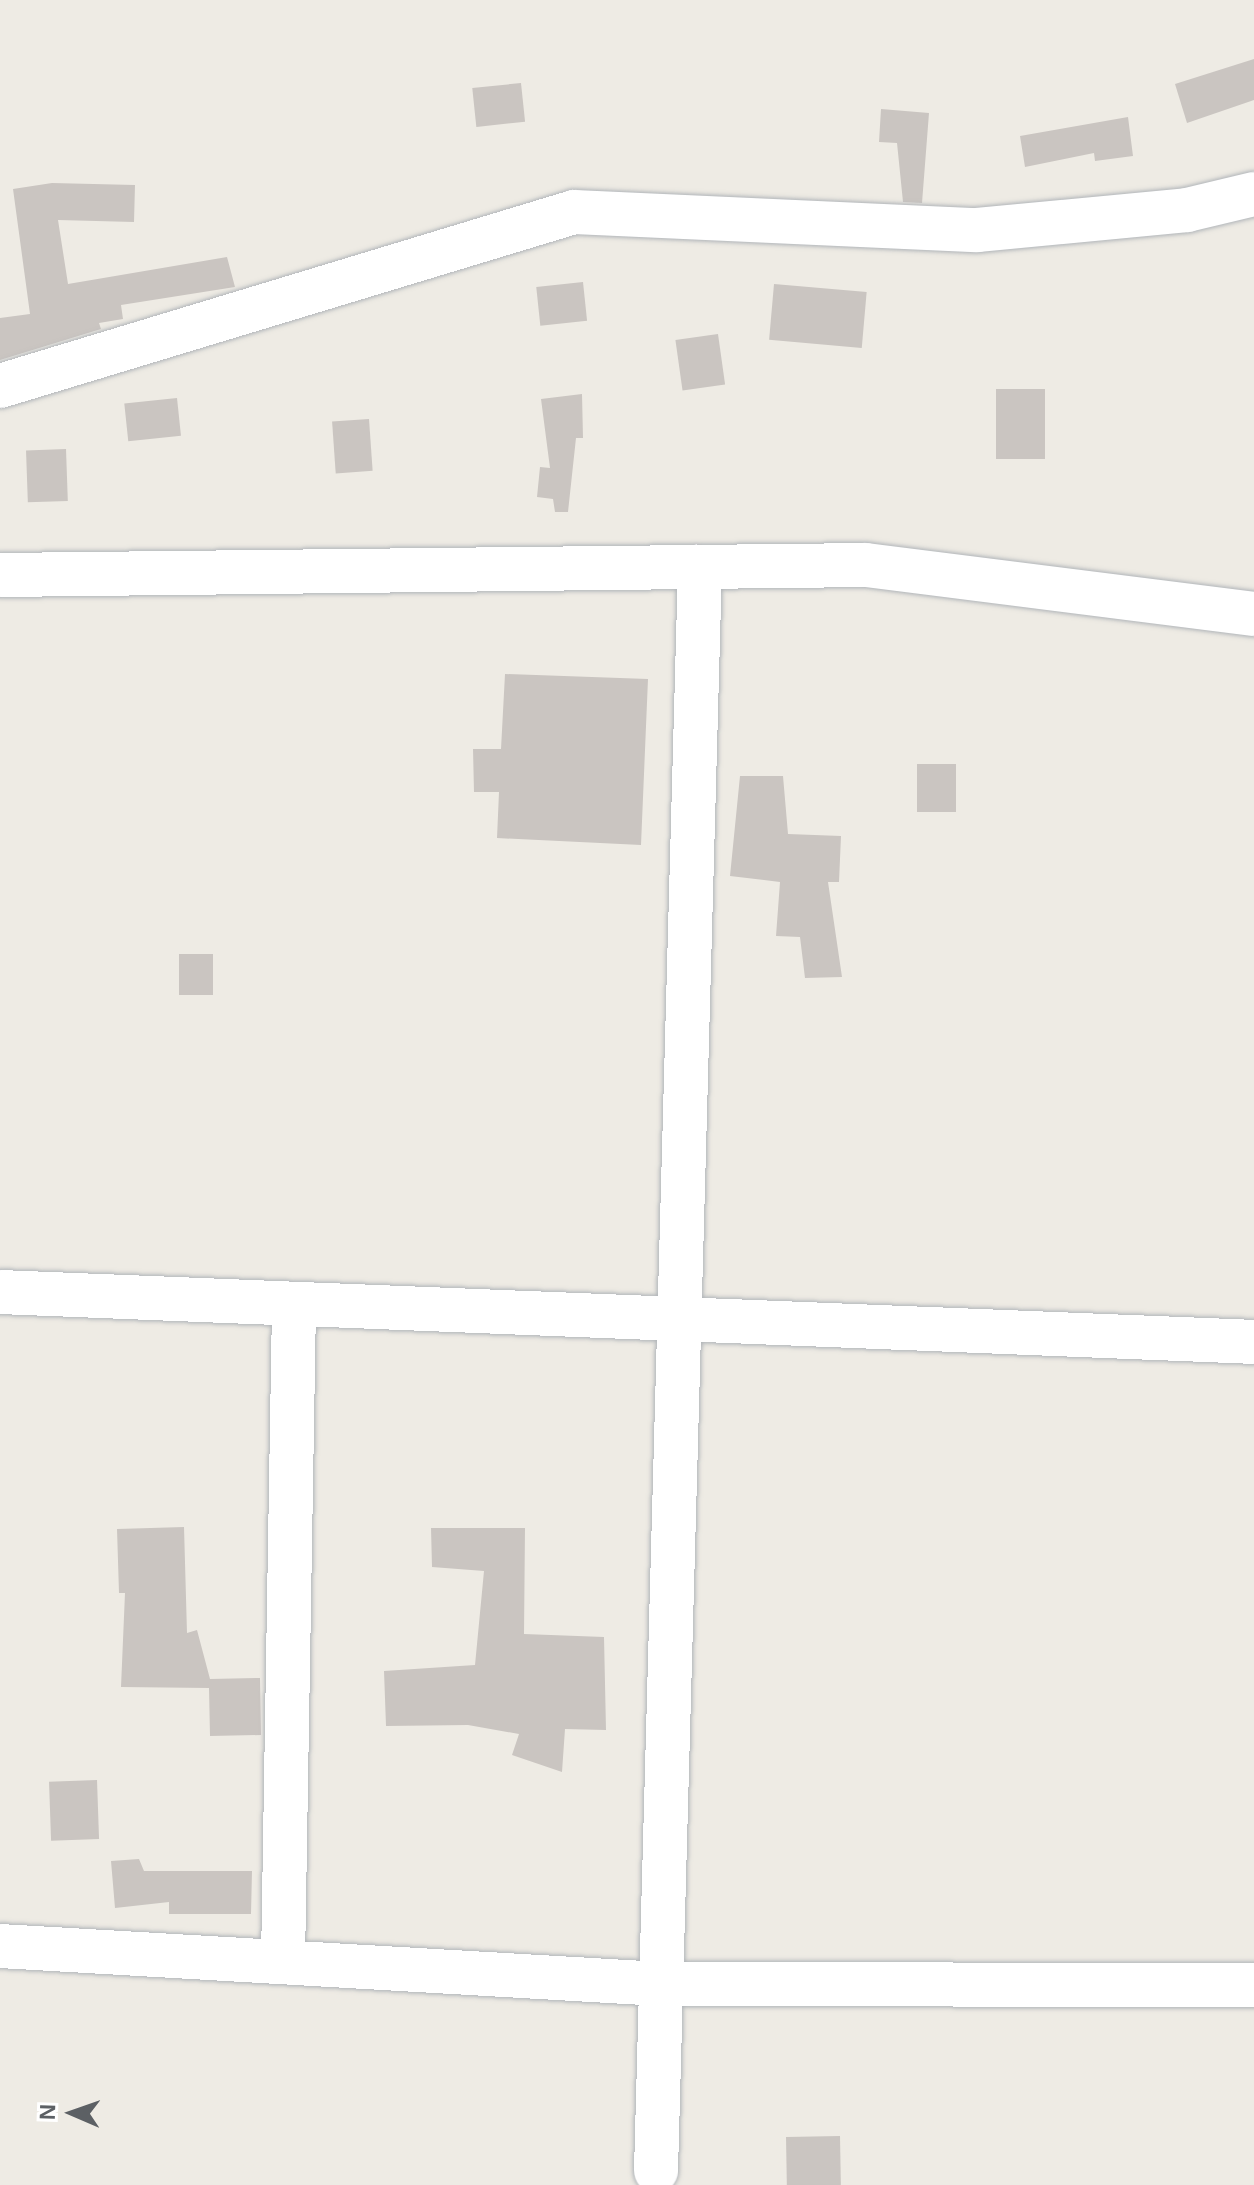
<!DOCTYPE html>
<html>
<head>
<meta charset="utf-8">
<style>
	body { margin:0 }
	#map { position:relative; width:1254px; height:2185px; overflow:hidden; background:#eeebe4; font-family:Arial,sans-serif }
	div>[style] { position:absolute }
	[style*='--x'] { left:calc(var(--x)*1px); top:calc(var(--y)*1px); width:calc(var(--w)*1px); rotate:calc(var(--a)*1deg) }
	.building>* { inset:0; background:#cac5c1; transform-origin:0 0 }
	.roads { filter:drop-shadow(0 0 2px #b1b5b9) drop-shadow(0 0 2px #b1b5b9) }
	.street>* { height:44px; margin:-22px; padding:0 22px; transform-origin:22px; border-radius:22px; background:#fff }
	span { translate:-50% -50%; white-space:nowrap; text-align:center; line-height:1.15; -webkit-text-stroke:8px #fff; paint-order:stroke }
	.north { position:absolute; left:32px; top:2073px; width:80px; height:80px; -webkit-text-stroke:6px #fff; paint-order:stroke; rotate:272deg; font-size:22px; font-weight:700; line-height:32px; text-align:center; color:#5c6064 }
	.north::after { content:''; display:block; margin:auto; width:28px; height:36px; background:#5c6064; clip-path:polygon(50% 0,100% 100%,50% 72%,0 100%) }
</style>
</head>
<body>
<div id="map">
	<div class="building">
		<i style="clip-path:polygon(1254px 59px,1254px 100px,1187px 123px,1175px 84px)"></i>
		<i style="left:521px;top:83px;width:39px;height:49px;rotate:84deg"></i>
		<i style="clip-path:polygon(881px 109px,929px 113px,922px 203px,903px 202px,897px 143px,879px 142px)"></i>
		<i style="clip-path:polygon(1128px 117px,1133px 156px,1095px 161px,1094px 153px,1025px 167px,1020px 136px)"></i>
		<i style="clip-path:polygon(52px 183px,135px 185px,134px 222px,58px 220px,68px 284px,227px 257px,235px 287px,121px 305px,123px 319px,99px 323px,101px 329px,0 360px,0 318px,30px 314px,13px 189px)"></i>
		<i style="left:583px;top:282px;width:39px;height:47px;rotate:84deg"></i>
		<i style="left:774px;top:284px;width:93px;height:56px;rotate:5deg"></i>
		<i style="left:718px;top:334px;width:51px;height:43px;rotate:82deg"></i>
		<i style="left:1045px;top:389px;width:70px;height:49px;rotate:90deg"></i>
		<i style="clip-path:polygon(582px 394px,583px 438px,576px 438px,568px 512px,555px 512px,553px 499px,537px 497px,540px 467px,550px 468px,541px 399px)"></i>
		<i style="left:177px;top:398px;width:38px;height:53px;rotate:84deg"></i>
		<i style="left:369px;top:419px;width:52px;height:37px;rotate:86deg"></i>
		<i style="left:66px;top:449px;width:52px;height:40px;rotate:88deg"></i>
		<i style="clip-path:polygon(505px 674px,648px 679px,641px 845px,497px 838px,499px 792px,474px 792px,473px 749px,501px 749px)"></i>
		<i style="left:917px;top:764px;width:39px;height:48px"></i>
		<i style="clip-path:polygon(740px 776px,783px 776px,788px 834px,841px 836px,839px 882px,828px 882px,842px 977px,805px 978px,800px 937px,776px 936px,780px 882px,730px 876px)"></i>
		<i style="left:179px;top:954px;width:34px;height:41px"></i>
		<i style="clip-path:polygon(184px 1527px,187px 1633px,197px 1630px,210px 1679px,260px 1678px,261px 1735px,210px 1736px,209px 1688px,121px 1687px,125px 1593px,119px 1593px,117px 1529px)"></i>
		<i style="clip-path:polygon(431px 1528px,525px 1528px,524px 1634px,604px 1637px,606px 1730px,565px 1729px,562px 1772px,512px 1755px,519px 1734px,468px 1725px,386px 1726px,384px 1671px,475px 1665px,484px 1571px,432px 1567px)"></i>
		<i style="left:97px;top:1780px;width:59px;height:48px;rotate:88deg"></i>
		<i style="clip-path:polygon(139px 1859px,144px 1871px,252px 1871px,251px 1914px,169px 1914px,169px 1902px,115px 1908px,111px 1861px)"></i>
		<i style="left:840px;top:2136px;width:49px;height:54px;rotate:89deg"></i>
	</div>
	<div class="roads">
		<div class="street">
			<i style="--x:0;--y:386;--w:600;--a:-16.86"></i>
			<i style="--x:574;--y:212;--w:403;--a:2.6"></i>
			<i style="--x:977;--y:230;--w:211;--a:-5.4"></i>
			<i style="--x:1187;--y:210;--w:69;--a:-13.4"></i>
			<i style="--x:0;--y:575;--w:866;--a:-0.66"></i>
			<i style="--x:866;--y:565;--w:391;--a:7.2"></i>
			<i style="--x:0;--y:1292;--w:1255;--a:2.28"></i>
			<i style="--x:0;--y:1946;--w:662;--a:3.29"></i>
			<i style="--x:661;--y:1984;--w:593;--a:0.1"></i>
			<i style="--x:283;--y:1962;--w:658;--a:-89.04"></i>
			<i style="--x:656;--y:2171;--w:1605;--a:-88.43"></i>
		</div>
	</div>
	<div class="north">N</div>
</div>
</body>
</html>
